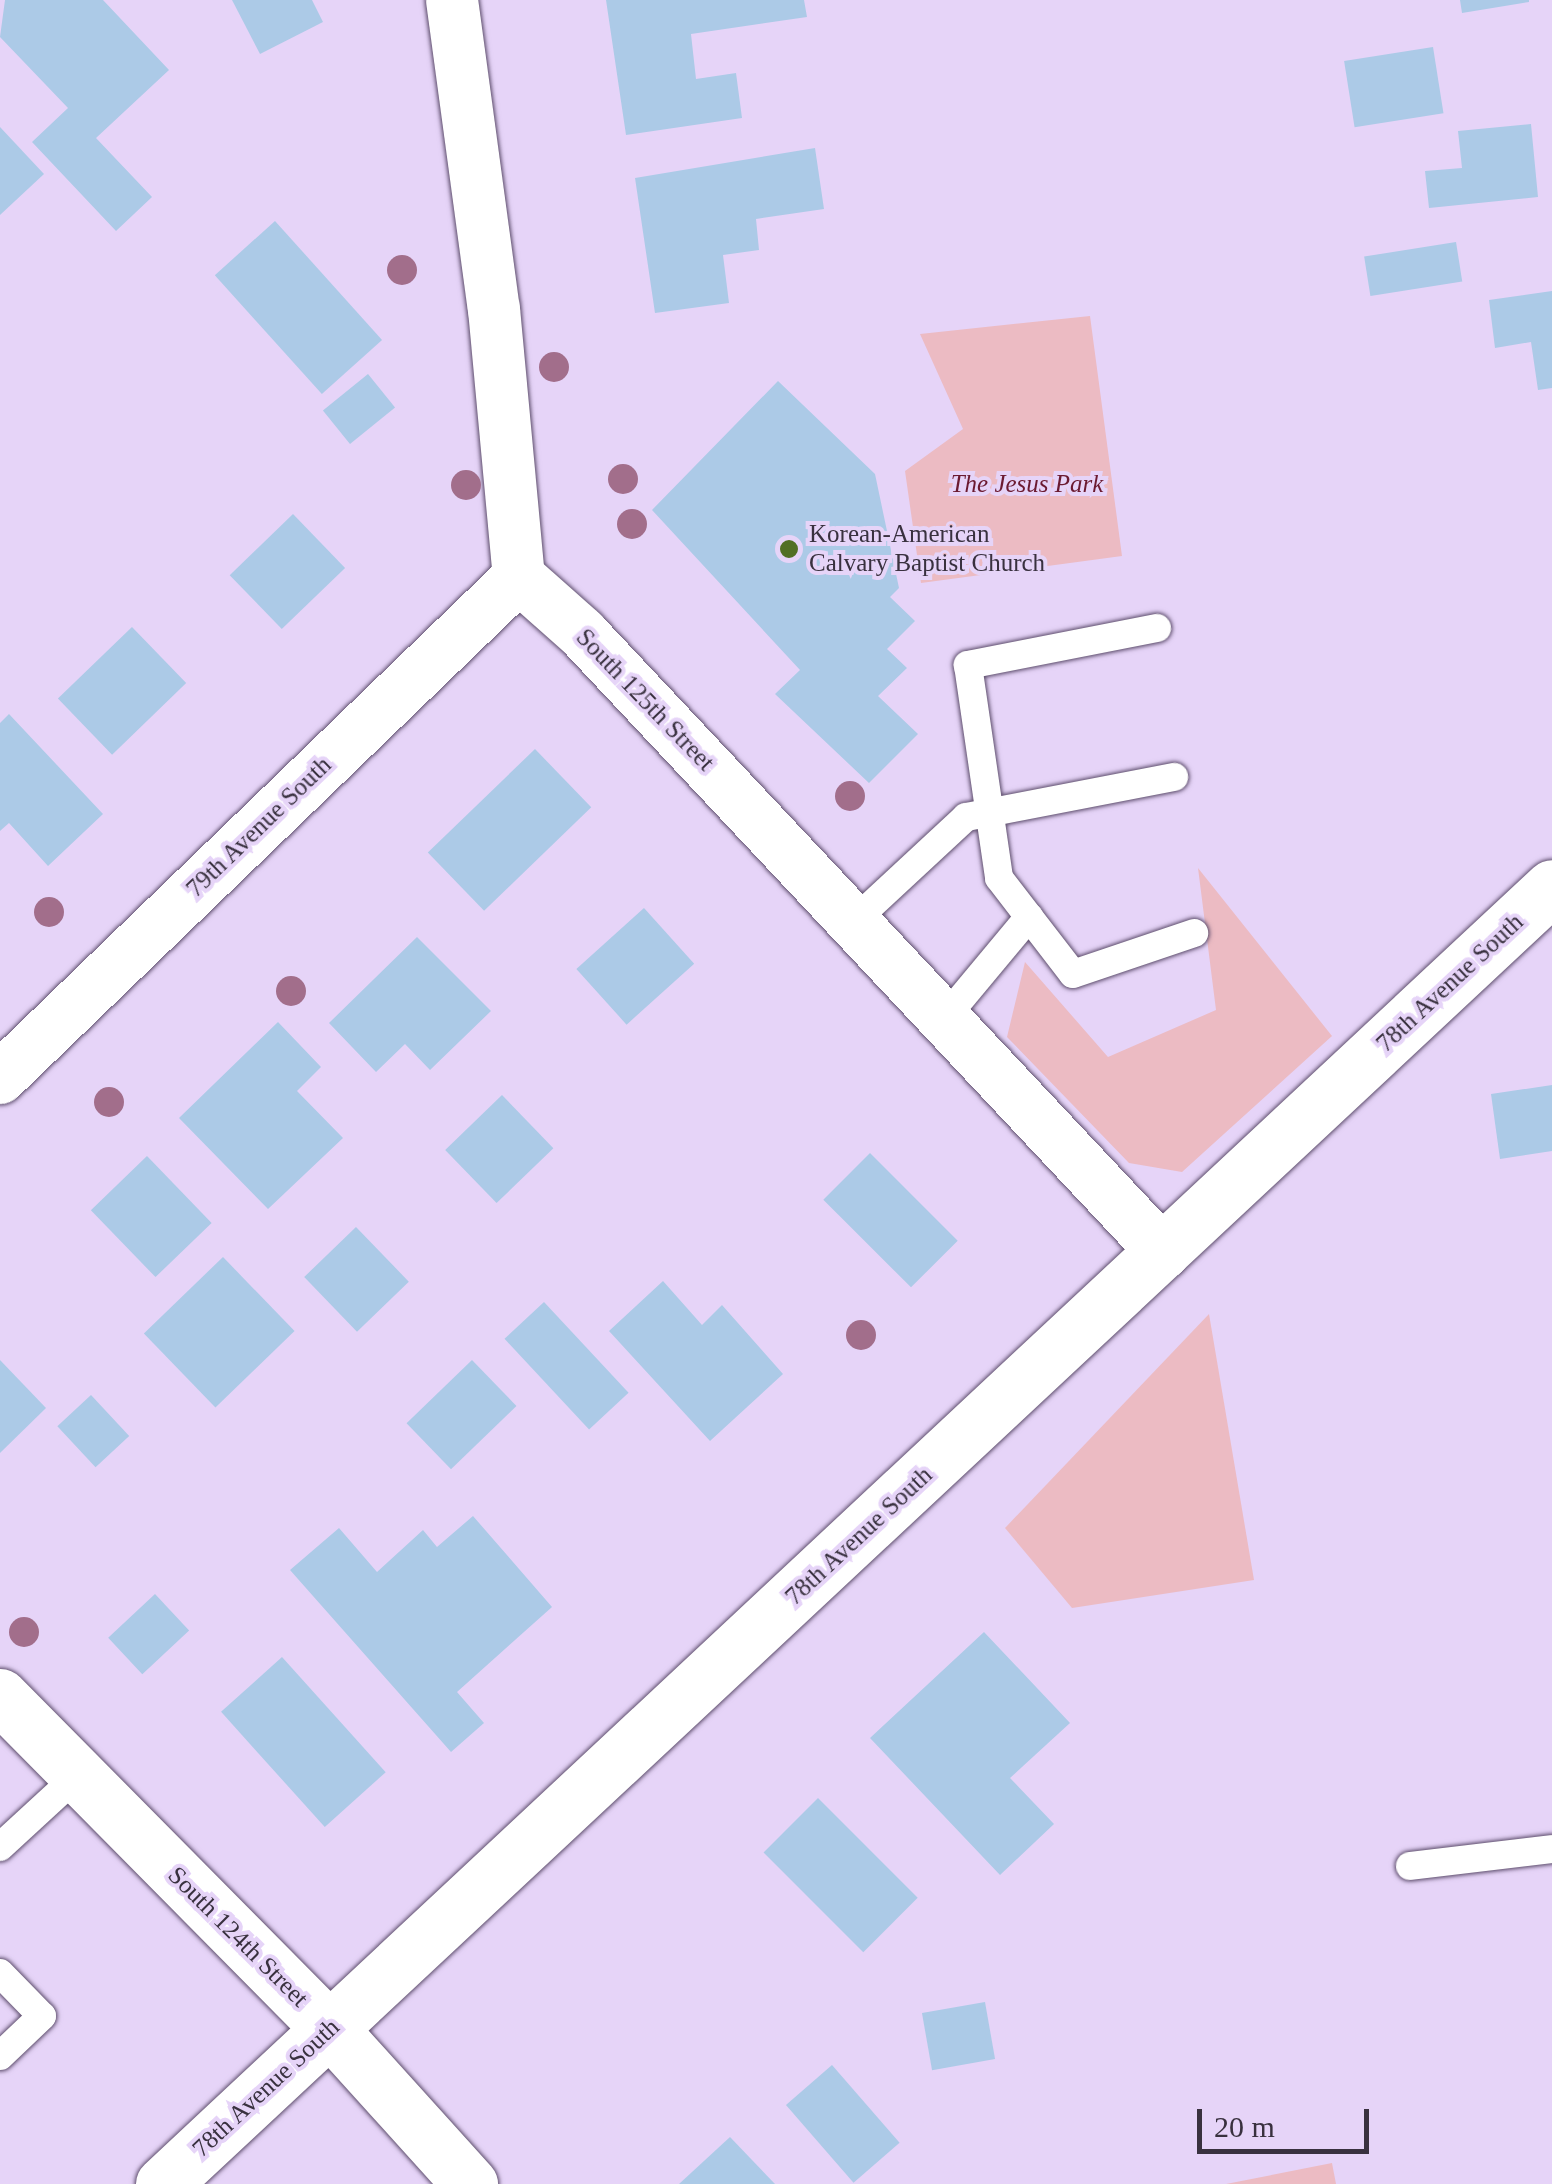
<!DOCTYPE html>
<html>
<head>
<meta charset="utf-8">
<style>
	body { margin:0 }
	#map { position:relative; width:1552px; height:2184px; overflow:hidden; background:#e6d4f8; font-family:Georgia,serif }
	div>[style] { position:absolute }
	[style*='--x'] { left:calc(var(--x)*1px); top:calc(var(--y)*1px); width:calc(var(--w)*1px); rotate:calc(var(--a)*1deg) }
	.green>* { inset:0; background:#ecbbc3 }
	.building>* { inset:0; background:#accae7; transform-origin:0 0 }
	.roads { filter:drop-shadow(0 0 2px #5e4e6d) drop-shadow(0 0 2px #5e4e6d) }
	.lane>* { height:28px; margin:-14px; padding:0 14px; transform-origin:14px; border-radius:14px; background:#fff }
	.street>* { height:52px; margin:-26px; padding:0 26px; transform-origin:26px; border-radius:26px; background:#fff }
	.secondary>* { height:55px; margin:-27.5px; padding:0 27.5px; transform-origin:27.5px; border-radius:27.5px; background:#fff }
	.trees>* { width:30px; height:30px; margin:-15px; border-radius:50%; background:#a26e8b }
	.dots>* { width:28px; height:28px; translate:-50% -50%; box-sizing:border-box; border:5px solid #e6d4f8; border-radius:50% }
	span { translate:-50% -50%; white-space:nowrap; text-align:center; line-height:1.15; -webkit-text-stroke:8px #e6d4f8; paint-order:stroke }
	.park-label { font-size:25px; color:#6b1a31; font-style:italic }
	.poi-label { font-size:25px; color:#39313f }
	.left { translate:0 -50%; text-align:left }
	.street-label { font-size:25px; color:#39313f }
	.scale { position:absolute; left:1197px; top:2109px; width:172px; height:45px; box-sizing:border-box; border:5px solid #39313f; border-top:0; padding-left:12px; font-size:30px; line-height:35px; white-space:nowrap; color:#39313f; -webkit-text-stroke:8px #e6d4f8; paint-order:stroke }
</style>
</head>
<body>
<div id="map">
	<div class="green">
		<i style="clip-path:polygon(1090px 316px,1122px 556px,921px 583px,905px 471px,963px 429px,920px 334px)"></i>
		<i style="clip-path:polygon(1198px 868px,1332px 1036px,1182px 1172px,1129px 1163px,1007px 1037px,1025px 962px,1108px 1057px,1216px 1010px)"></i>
		<i style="clip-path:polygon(1209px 1314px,1254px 1580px,1072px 1608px,1005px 1528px)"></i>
		<i style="clip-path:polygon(1332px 2163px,1336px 2184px,1226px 2184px)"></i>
	</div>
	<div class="building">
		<i style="clip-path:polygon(5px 0,103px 0,169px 70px,96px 138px,152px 197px,116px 231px,32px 142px,68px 108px,0 37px)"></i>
		<i style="clip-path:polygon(232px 0,312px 0,323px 22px,260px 54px)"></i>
		<i style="clip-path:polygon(606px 0,804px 0,807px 17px,691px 34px,696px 79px,736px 73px,742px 118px,626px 135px)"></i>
		<i style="clip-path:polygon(1460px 0,1529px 0,1529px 2px,1462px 13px)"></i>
		<i style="left:1433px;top:47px;width:67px;height:90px;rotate:81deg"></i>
		<i style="clip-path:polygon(1531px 124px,1538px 197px,1429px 208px,1425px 171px,1462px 168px,1458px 131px)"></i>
		<i style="clip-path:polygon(0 127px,44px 174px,0 215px)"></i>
		<i style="clip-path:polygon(815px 148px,824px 209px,756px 219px,759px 250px,723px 255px,729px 303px,655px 313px,635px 178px)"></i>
		<i style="left:275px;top:221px;width:160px;height:81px;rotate:48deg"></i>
		<i style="left:1456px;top:242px;width:40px;height:93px;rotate:81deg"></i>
		<i style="clip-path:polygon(1552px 291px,1552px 388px,1538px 390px,1531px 342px,1495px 348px,1489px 300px)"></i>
		<i style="left:368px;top:374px;width:43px;height:58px;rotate:51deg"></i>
		<i style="clip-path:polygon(778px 381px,875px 474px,899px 588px,890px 597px,915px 621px,887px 649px,907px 668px,878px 696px,918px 734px,869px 783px,775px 694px,800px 670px,652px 510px)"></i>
		<i style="left:293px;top:514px;width:75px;height:88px;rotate:46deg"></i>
		<i style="left:132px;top:627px;width:78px;height:103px;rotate:46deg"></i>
		<i style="clip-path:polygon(9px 714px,103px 814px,48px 866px,9px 823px,0 831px,0 723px)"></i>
		<i style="left:535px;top:749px;width:81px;height:149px;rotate:46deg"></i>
		<i style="left:644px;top:908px;width:75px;height:91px;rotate:48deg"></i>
		<i style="clip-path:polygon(417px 937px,491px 1011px,430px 1070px,405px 1044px,376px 1072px,329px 1023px)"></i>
		<i style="clip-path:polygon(278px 1022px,321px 1067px,297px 1091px,343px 1138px,268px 1209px,179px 1118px)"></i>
		<i style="clip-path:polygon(1552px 1085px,1552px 1151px,1500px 1159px,1491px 1094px)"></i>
		<i style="left:502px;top:1095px;width:74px;height:79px;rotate:46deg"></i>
		<i style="left:870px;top:1153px;width:124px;height:66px;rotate:45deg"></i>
		<i style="left:147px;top:1156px;width:93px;height:78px;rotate:46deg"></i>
		<i style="left:356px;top:1227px;width:76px;height:72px;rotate:46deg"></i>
		<i style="left:223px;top:1257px;width:103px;height:110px;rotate:46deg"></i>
		<i style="clip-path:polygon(663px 1281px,702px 1325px,722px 1305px,783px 1374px,710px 1441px,609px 1331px)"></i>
		<i style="left:544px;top:1302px;width:124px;height:54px;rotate:47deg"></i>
		<i style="clip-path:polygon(0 1360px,46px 1408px,0 1453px)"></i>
		<i style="left:472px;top:1360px;width:64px;height:91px;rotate:46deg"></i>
		<i style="left:91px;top:1395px;width:56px;height:46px;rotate:47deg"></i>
		<i style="clip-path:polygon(473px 1516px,552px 1607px,457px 1692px,484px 1723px,451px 1752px,290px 1570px,339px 1528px,377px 1572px,423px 1530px,437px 1547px)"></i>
		<i style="left:155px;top:1594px;width:50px;height:64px;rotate:47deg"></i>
		<i style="clip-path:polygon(984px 1632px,1070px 1723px,1010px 1778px,1054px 1824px,1000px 1875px,870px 1738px)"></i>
		<i style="left:282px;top:1657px;width:155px;height:82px;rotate:48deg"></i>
		<i style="left:818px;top:1798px;width:141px;height:77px;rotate:45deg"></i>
		<i style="left:985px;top:2002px;width:58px;height:64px;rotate:80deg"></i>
		<i style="left:832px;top:2065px;width:103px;height:61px;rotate:49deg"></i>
		<i style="clip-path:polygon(730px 2137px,775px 2184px,679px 2184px)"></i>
	</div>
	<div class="roads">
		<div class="lane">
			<i style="--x:1157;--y:628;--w:193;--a:168.9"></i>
			<i style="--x:968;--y:665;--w:215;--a:81.7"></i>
			<i style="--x:999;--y:878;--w:121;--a:52.4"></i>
			<i style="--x:1073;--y:974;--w:128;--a:-18.7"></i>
			<i style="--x:853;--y:922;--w:154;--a:-42.9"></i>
			<i style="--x:966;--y:817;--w:212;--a:-10.9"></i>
			<i style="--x:944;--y:1019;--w:133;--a:-50.2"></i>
			<i style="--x:0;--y:1847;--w:103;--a:-42.6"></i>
			<i style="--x:1410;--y:1866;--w:143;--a:-6.8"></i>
			<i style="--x:0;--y:1973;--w:60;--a:45.7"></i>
			<i style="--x:42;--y:2016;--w:58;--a:136.4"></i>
		</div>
		<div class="street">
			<i style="--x:452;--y:0;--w:312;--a:82.3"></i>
			<i style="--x:494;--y:309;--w:269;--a:84.7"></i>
			<i style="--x:519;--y:577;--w:84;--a:41.6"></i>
			<i style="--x:582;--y:633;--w:850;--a:46.81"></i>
			<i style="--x:0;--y:1078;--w:721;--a:-43.99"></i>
		</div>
		<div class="secondary">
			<i style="--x:0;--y:1696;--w:469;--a:45.3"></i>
			<i style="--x:330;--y:2029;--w:209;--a:47.9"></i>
			<i style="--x:163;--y:2184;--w:1900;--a:-43.04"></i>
		</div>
	</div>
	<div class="trees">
		<i style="left:402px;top:270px"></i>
		<i style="left:554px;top:367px"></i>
		<i style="left:623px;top:479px"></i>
		<i style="left:466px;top:485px"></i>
		<i style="left:632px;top:524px"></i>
		<i style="left:850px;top:796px"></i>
		<i style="left:49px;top:912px"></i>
		<i style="left:291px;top:991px"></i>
		<i style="left:109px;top:1102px"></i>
		<i style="left:861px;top:1335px"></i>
		<i style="left:24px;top:1632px"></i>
	</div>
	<div class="dots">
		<i style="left:789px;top:549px;background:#526f24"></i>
	</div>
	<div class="park-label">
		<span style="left:1027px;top:484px">The Jesus Park</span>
	</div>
	<div class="poi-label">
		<span class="left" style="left:809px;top:549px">Korean-American<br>Calvary Baptist Church</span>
	</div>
	<div class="street-label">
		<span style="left:645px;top:700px;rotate:46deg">South 125th Street</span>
		<span style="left:259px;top:827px;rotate:-44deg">79th Avenue South</span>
		<span style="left:1450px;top:983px;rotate:-43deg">78th Avenue South</span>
		<span style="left:859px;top:1536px;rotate:-43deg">78th Avenue South</span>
		<span style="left:238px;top:1937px;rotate:45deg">South 124th Street</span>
		<span style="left:266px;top:2088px;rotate:-43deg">78th Avenue South</span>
	</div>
	<div class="scale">20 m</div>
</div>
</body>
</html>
